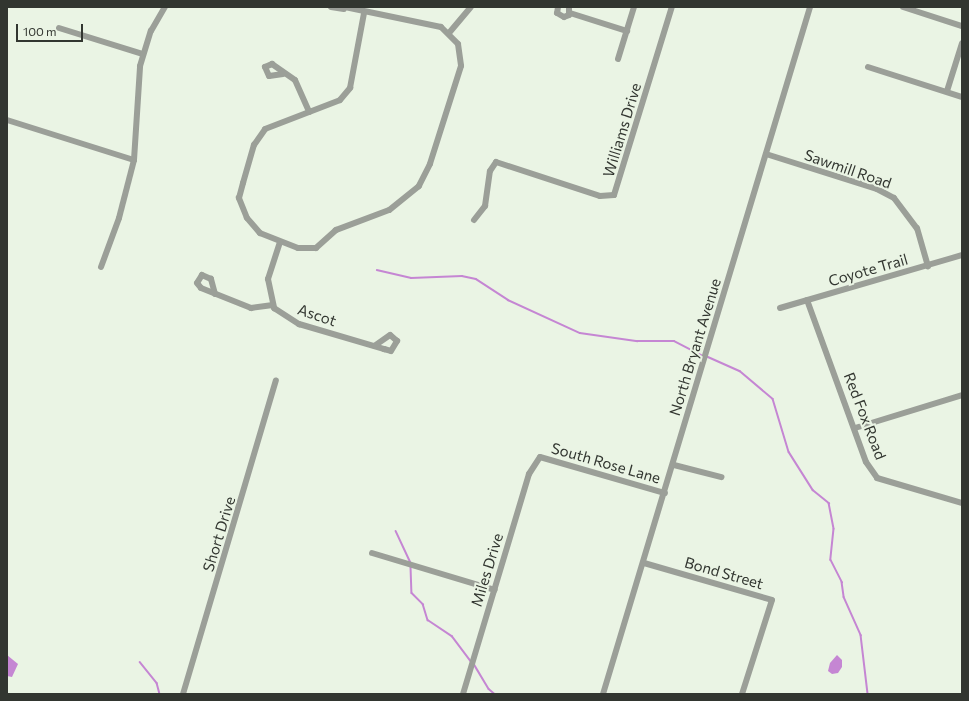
<!DOCTYPE html>
<html>
<head>
<meta charset="utf-8">
<style>
	body { margin:0 }
	#map { position:relative; width:969px; height:701px; overflow:hidden; background:#eaf4e4; font-family:Commissioner,sans-serif }
	div>[style] { position:absolute }
	[style*='--x'] { left:calc(var(--x)*1px); top:calc(var(--y)*1px); width:calc(var(--w)*1px); rotate:calc(var(--a)*1deg) }
	.water>* { inset:0; background:#c586d3 }
	.stream>* { height:1.5px; margin:-0.75px; padding:0 0.75px; transform-origin:0.75px; border-radius:0.75px; background:#c586d3 }
	.minor>* { height:6px; margin:-3px; padding:0 3px; transform-origin:3px; border-radius:3px; background:#9b9f98 }
	span { translate:-50% -50%; white-space:nowrap; text-align:center; line-height:1.15; -webkit-text-stroke:4px #eaf4e4; paint-order:stroke }
	.street-label { font-size:15px; color:#323630 }
	.frame { position:absolute; inset:0; border:8px solid #323630; pointer-events:none }
	.scale { position:absolute; left:16px; top:24px; width:67px; height:18px; box-sizing:border-box; border:2px solid #323630; border-top:0; padding-left:5px; font-size:12px; line-height:14px; white-space:nowrap; color:#323630; -webkit-text-stroke:3px #eaf4e4; paint-order:stroke }
</style>
</head>
<body>
<div id="map">
	<div class="water">
		<i style="clip-path:polygon(7px 655px,18px 664px,12px 677px,7px 676px)"></i>
		<i style="clip-path:polygon(837px 655px,842px 660px,842px 667px,838px 673px,832px 674px,828px 671px,830px 663px)"></i>
	</div>
	<div class="stream">
		<i style="--x:377;--y:270;--w:35;--a:13"></i>
		<i style="--x:411;--y:278;--w:51;--a:-2.2"></i>
		<i style="--x:462;--y:276;--w:14;--a:12"></i>
		<i style="--x:476;--y:279;--w:38;--a:33"></i>
		<i style="--x:508;--y:300;--w:79;--a:24.6"></i>
		<i style="--x:580;--y:333;--w:58;--a:8"></i>
		<i style="--x:637;--y:341;--w:37;--a:0"></i>
		<i style="--x:674;--y:341;--w:31;--a:27"></i>
		<i style="--x:706;--y:356;--w:37;--a:24"></i>
		<i style="--x:740;--y:371;--w:43;--a:40.3"></i>
		<i style="--x:773;--y:399;--w:55;--a:73.2"></i>
		<i style="--x:789;--y:452;--w:45;--a:57.7"></i>
		<i style="--x:813;--y:490;--w:21;--a:39"></i>
		<i style="--x:829;--y:503;--w:26;--a:79"></i>
		<i style="--x:834;--y:529;--w:31;--a:96"></i>
		<i style="--x:831;--y:560;--w:25;--a:63"></i>
		<i style="--x:842;--y:582;--w:15;--a:82"></i>
		<i style="--x:844;--y:597;--w:42;--a:65.9"></i>
		<i style="--x:861;--y:635;--w:59;--a:83.2"></i>
		<i style="--x:396;--y:531;--w:35;--a:65"></i>
		<i style="--x:411;--y:567;--w:26;--a:88"></i>
		<i style="--x:412;--y:593;--w:16;--a:45"></i>
		<i style="--x:423;--y:604;--w:17;--a:73"></i>
		<i style="--x:428;--y:620;--w:29;--a:34"></i>
		<i style="--x:452;--y:636;--w:31;--a:53"></i>
		<i style="--x:140;--y:662;--w:27;--a:51"></i>
		<i style="--x:157;--y:683;--w:11;--a:75"></i>
		<i style="--x:474;--y:664;--w:29;--a:59"></i>
		<i style="--x:489;--y:689;--w:8;--a:40"></i>
	</div>
	<div class="minor">
		<i style="--x:331;--y:7;--w:13;--a:9"></i>
		<i style="--x:345;--y:7;--w:98;--a:11.8"></i>
		<i style="--x:441;--y:27;--w:24;--a:45"></i>
		<i style="--x:458;--y:44;--w:22;--a:82"></i>
		<i style="--x:461;--y:66;--w:103;--a:107.6"></i>
		<i style="--x:430;--y:164;--w:25;--a:117"></i>
		<i style="--x:419;--y:186;--w:38;--a:141"></i>
		<i style="--x:389;--y:210;--w:57;--a:159.3"></i>
		<i style="--x:336;--y:230;--w:27;--a:138"></i>
		<i style="--x:316;--y:248;--w:18;--a:180"></i>
		<i style="--x:298;--y:248;--w:41;--a:-158.5"></i>
		<i style="--x:260;--y:233;--w:20;--a:-131"></i>
		<i style="--x:247;--y:218;--w:22;--a:-112"></i>
		<i style="--x:239;--y:198;--w:16;--a:-75"></i>
		<i style="--x:243;--y:183;--w:40;--a:-74"></i>
		<i style="--x:254;--y:145;--w:19;--a:-55"></i>
		<i style="--x:265;--y:129;--w:80;--a:-21.1"></i>
		<i style="--x:340;--y:100;--w:16;--a:-50"></i>
		<i style="--x:350;--y:88;--w:76;--a:-79.4"></i>
		<i style="--x:558;--y:7;--w:6;--a:99"></i>
		<i style="--x:557;--y:13;--w:8;--a:30"></i>
		<i style="--x:564;--y:17;--w:5;--a:-22"></i>
		<i style="--x:569;--y:15;--w:8;--a:-90"></i>
		<i style="--x:903;--y:7;--w:62;--a:17.9"></i>
		<i style="--x:570;--y:13;--w:60;--a:17.5"></i>
		<i style="--x:59;--y:28;--w:88;--a:17.2"></i>
		<i style="--x:449;--y:33;--w:34;--a:-50"></i>
		<i style="--x:618;--y:59;--w:54;--a:-72.9"></i>
		<i style="--x:868;--y:67;--w:99;--a:17.7"></i>
		<i style="--x:283;--y:74;--w:14;--a:172"></i>
		<i style="--x:269;--y:76;--w:10;--a:-114"></i>
		<i style="--x:265;--y:67;--w:8;--a:-23"></i>
		<i style="--x:272;--y:64;--w:28;--a:35"></i>
		<i style="--x:295;--y:80;--w:35;--a:66"></i>
		<i style="--x:947;--y:91;--w:50;--a:-72.6"></i>
		<i style="--x:7;--y:120;--w:133;--a:17.5"></i>
		<i style="--x:766;--y:154;--w:116;--a:17.5"></i>
		<i style="--x:877;--y:189;--w:19;--a:28"></i>
		<i style="--x:894;--y:198;--w:38;--a:53"></i>
		<i style="--x:917;--y:228;--w:40;--a:74"></i>
		<i style="--x:474;--y:220;--w:18;--a:-52"></i>
		<i style="--x:485;--y:206;--w:35;--a:-82"></i>
		<i style="--x:490;--y:171;--w:11;--a:-56"></i>
		<i style="--x:496;--y:162;--w:109;--a:18.1"></i>
		<i style="--x:600;--y:196;--w:14;--a:-4"></i>
		<i style="--x:614;--y:195;--w:197;--a:-72.9"></i>
		<i style="--x:280;--y:242;--w:39;--a:108"></i>
		<i style="--x:268;--y:279;--w:30;--a:78"></i>
		<i style="--x:274;--y:308;--w:30;--a:33"></i>
		<i style="--x:299;--y:324;--w:89;--a:16.4"></i>
		<i style="--x:384;--y:349;--w:7;--a:16"></i>
		<i style="--x:391;--y:351;--w:12;--a:-59"></i>
		<i style="--x:397;--y:341;--w:9;--a:-139"></i>
		<i style="--x:390;--y:335;--w:19;--a:145"></i>
		<i style="--x:101;--y:267;--w:52;--a:-69.8"></i>
		<i style="--x:119;--y:218;--w:60;--a:-75.5"></i>
		<i style="--x:134;--y:160;--w:94;--a:-86.3"></i>
		<i style="--x:140;--y:66;--w:37;--a:-73"></i>
		<i style="--x:151;--y:31;--w:28;--a:-60"></i>
		<i style="--x:215;--y:294;--w:16;--a:-105"></i>
		<i style="--x:211;--y:279;--w:10;--a:-156"></i>
		<i style="--x:202;--y:275;--w:9;--a:122"></i>
		<i style="--x:197;--y:283;--w:6;--a:51"></i>
		<i style="--x:201;--y:288;--w:54;--a:21.8"></i>
		<i style="--x:251;--y:308;--w:22;--a:-8"></i>
		<i style="--x:807;--y:300;--w:172;--a:70"></i>
		<i style="--x:866;--y:462;--w:19;--a:55"></i>
		<i style="--x:877;--y:478;--w:89;--a:16.4"></i>
		<i style="--x:780;--y:308;--w:190;--a:-16.2"></i>
		<i style="--x:855;--y:428;--w:112;--a:-17.1"></i>
		<i style="--x:674;--y:465;--w:49;--a:14.3"></i>
		<i style="--x:372;--y:553;--w:128;--a:16.7"></i>
		<i style="--x:644;--y:563;--w:133;--a:16.1"></i>
		<i style="--x:772;--y:600;--w:99;--a:107.7"></i>
		<i style="--x:183;--y:694;--w:327;--a:-73.5"></i>
		<i style="--x:463;--y:694;--w:230;--a:-73.3"></i>
		<i style="--x:529;--y:474;--w:20;--a:-57"></i>
		<i style="--x:540;--y:457;--w:130;--a:16.1"></i>
		<i style="--x:603;--y:694;--w:718;--a:-73.23"></i>
	</div>
	<div class="street-label">
		<span style="left:622px;top:130px;rotate:-73deg">Williams Drive</span>
		<span style="left:848px;top:169px;rotate:19deg">Sawmill Road</span>
		<span style="left:868px;top:270px;rotate:-16deg">Coyote Trail</span>
		<span style="left:317px;top:315px;rotate:19deg">Ascot</span>
		<span style="left:695px;top:347px;rotate:-73deg">North Bryant Avenue</span>
		<span style="left:865px;top:416px;rotate:69deg">Red Fox Road</span>
		<span style="left:606px;top:463px;rotate:16deg">South Rose Lane</span>
		<span style="left:219px;top:534px;rotate:-73deg">Short Drive</span>
		<span style="left:487px;top:570px;rotate:-73deg">Miles Drive</span>
		<span style="left:724px;top:573px;rotate:16deg">Bond Street</span>
	</div>
	<div class="frame"></div>
	<div class="scale">100 m</div>
</div>
</body>
</html>
